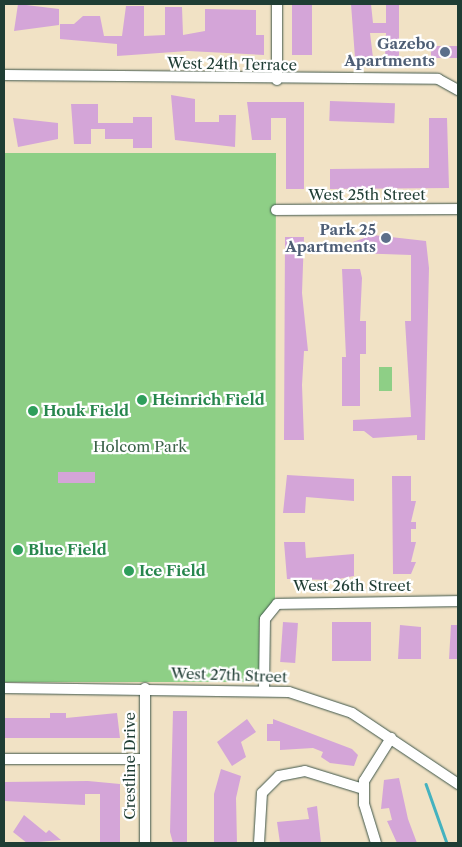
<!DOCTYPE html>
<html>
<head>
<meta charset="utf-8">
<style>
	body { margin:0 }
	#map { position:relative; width:462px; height:847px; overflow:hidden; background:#f1e2c5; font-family:"Libre Caslon Text",serif }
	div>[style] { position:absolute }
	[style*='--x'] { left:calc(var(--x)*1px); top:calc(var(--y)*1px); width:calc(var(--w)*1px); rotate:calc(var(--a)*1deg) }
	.green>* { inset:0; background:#8ecf86; transform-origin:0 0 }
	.stream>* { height:2.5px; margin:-1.25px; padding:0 1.25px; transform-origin:1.25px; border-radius:1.25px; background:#44b2bf }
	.building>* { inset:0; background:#d4a5d8; transform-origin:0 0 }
	.roads { filter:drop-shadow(0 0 1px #3e564a) drop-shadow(0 0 1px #3e564a) }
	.minor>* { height:10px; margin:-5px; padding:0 5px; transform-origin:5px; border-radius:5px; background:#fff }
	.dots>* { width:14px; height:14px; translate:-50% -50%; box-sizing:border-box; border:2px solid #fff; border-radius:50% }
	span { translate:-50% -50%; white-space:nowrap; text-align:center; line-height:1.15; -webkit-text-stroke:4.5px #fff; paint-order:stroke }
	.service-label { font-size:15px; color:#4e5e75; font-weight:700 }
	.right { translate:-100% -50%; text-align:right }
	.street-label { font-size:15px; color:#1f3d34 }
	.leisure-label { font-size:15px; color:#27864d; font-weight:700 }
	.left { translate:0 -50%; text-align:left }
	.park-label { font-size:15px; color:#3b6248 }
	.frame { position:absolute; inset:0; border:5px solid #1f3d34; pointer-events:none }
</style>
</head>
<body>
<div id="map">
	<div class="green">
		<i style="clip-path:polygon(4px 153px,276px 153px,275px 599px,259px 620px,259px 673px,251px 682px,4px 682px)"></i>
		<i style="left:379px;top:367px;width:13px;height:24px"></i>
	</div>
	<div class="stream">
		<i style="--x:426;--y:784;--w:63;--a:70.4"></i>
	</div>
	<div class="building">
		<i style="clip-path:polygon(18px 4px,59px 9px,59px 25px,14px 31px)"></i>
		<i style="left:292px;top:4px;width:20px;height:51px"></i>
		<i style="clip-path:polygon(351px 4px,371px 4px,373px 23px,386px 23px,386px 4px,399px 4px,399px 58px,385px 58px,386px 33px,370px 33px,373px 58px,355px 58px)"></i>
		<i style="clip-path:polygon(126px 6px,144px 6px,144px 36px,165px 35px,165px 7px,182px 7px,183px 35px,205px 31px,205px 9px,256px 10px,256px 35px,264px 35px,264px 55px,188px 51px,117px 56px,117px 44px,60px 39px,60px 24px,74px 24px,83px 16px,100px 16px,104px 36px,122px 36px)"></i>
		<i style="left:431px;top:46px;width:27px;height:12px"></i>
		<i style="clip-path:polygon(171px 95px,195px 99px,195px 122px,219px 122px,219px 115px,236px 115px,235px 147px,175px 140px)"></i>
		<i style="left:330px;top:101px;width:65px;height:20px;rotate:2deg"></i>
		<i style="clip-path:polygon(247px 102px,304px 102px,304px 189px,286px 189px,286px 118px,271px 118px,271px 140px,252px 140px)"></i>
		<i style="clip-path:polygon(71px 104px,98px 104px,98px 123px,133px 123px,133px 117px,152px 117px,152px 148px,133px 148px,133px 139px,105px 139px,105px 129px,91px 129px,91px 144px,74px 144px)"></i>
		<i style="clip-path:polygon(13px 118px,58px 123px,58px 139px,18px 147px)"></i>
		<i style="clip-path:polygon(429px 118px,447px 118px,449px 188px,330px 189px,330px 169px,429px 168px)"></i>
		<i style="clip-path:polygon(373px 235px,426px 241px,429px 268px,425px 440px,417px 440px,417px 435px,373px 438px,364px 431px,353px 431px,353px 420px,411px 417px,405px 321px,411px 321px,411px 255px,354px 253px,353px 242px)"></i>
		<i style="clip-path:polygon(285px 237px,304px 237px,302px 293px,308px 351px,304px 351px,302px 385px,304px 440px,284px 440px)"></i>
		<i style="clip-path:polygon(342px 269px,360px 269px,362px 278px,360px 321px,366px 321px,366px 354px,360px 354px,360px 406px,342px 406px,342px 357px,346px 357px)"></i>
		<i style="left:58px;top:472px;width:37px;height:11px"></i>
		<i style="clip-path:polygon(287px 475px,354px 479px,354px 501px,306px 497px,305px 513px,283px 513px)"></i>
		<i style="clip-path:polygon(392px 476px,411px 476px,411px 501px,416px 501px,411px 522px,416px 522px,416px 529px,411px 529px,411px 542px,416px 542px,411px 562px,416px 562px,411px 574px,393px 574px)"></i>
		<i style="clip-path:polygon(284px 542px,305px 542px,306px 558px,354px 554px,354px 576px,333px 580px,287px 579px)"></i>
		<i style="left:283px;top:622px;width:15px;height:40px;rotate:4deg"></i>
		<i style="left:371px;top:622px;width:39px;height:39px;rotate:90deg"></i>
		<i style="clip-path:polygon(400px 625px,421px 627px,421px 659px,398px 659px)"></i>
		<i style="clip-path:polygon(451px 625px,458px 625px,458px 659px,449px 659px)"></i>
		<i style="clip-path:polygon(173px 711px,187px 711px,187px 843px,173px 843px,170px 832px)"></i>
		<i style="clip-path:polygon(50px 713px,66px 713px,66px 718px,117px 713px,120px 738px,4px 738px,4px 718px,50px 718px)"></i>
		<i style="clip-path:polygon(247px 719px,256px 732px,241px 742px,246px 757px,232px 766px,217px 742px)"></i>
		<i style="clip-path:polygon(273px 719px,352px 749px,358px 755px,354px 766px,330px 763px,321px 757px,323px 752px,313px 748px,280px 750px,280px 741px,267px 741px,267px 724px,273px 724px)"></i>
		<i style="clip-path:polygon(221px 769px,241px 776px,236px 798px,237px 843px,214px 843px,214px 794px)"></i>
		<i style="clip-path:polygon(399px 778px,408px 819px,417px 843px,397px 843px,387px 821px,392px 820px,389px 808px,381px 809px,384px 780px)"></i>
		<i style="clip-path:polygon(88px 781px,120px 784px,120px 843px,100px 843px,100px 794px,85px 794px,85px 805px,4px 801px,4px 782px)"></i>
		<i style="clip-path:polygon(317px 806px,321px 843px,280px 843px,277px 822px,309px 819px,307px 808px)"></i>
		<i style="clip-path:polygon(24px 815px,46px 833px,49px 830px,61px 840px,27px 843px,13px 832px)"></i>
	</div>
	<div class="roads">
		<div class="minor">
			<i style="--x:5;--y:75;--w:433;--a:0.5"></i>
			<i style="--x:438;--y:79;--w:23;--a:29"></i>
			<i style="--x:277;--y:80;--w:76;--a:-90"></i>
			<i style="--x:276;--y:210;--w:182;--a:-0.3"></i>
			<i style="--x:4;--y:688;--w:285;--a:0.8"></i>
			<i style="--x:289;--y:692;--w:66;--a:18.4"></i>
			<i style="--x:352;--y:713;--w:128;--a:33.8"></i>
			<i style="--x:264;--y:689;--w:70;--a:-89.2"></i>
			<i style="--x:265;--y:619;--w:19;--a:-51"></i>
			<i style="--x:277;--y:604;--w:181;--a:-0.9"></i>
			<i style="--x:4;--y:759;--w:141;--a:0"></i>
			<i style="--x:145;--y:843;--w:155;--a:-90"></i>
			<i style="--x:259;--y:843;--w:50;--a:-86.6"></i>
			<i style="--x:262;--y:793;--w:24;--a:-45"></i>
			<i style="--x:279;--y:776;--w:26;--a:-11"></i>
			<i style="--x:305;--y:771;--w:61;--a:17.2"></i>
			<i style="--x:376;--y:843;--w:41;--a:-107.1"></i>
			<i style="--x:364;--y:804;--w:23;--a:-90"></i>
			<i style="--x:364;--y:781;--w:51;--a:-57.9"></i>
		</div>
	</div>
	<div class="dots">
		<i style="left:445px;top:52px;background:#5c6f8a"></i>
		<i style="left:386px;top:238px;background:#5c6f8a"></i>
		<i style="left:142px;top:400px;background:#2e9e5b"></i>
		<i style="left:33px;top:411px;background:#2e9e5b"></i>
		<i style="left:18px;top:550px;background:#2e9e5b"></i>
		<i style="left:129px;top:571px;background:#2e9e5b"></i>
	</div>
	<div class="service-label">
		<span class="right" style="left:435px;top:52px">Gazebo<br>Apartments</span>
		<span class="right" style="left:376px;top:238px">Park 25<br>Apartments</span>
	</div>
	<div class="street-label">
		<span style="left:232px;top:64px;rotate:1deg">West 24th Terrace</span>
		<span style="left:367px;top:195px">West 25th Street</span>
		<span style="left:352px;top:586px">West 26th Street</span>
		<span style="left:229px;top:675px;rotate:2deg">West 27th Street</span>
		<span style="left:130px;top:766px;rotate:-90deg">Crestline Drive</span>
	</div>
	<div class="leisure-label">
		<span class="left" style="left:152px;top:400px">Heinrich Field</span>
		<span class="left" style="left:43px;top:411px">Houk Field</span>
		<span class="left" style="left:28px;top:550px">Blue Field</span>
		<span class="left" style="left:139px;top:571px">Ice Field</span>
	</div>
	<div class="park-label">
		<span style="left:140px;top:447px">Holcom Park</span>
	</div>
	<div class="frame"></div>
</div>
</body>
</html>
